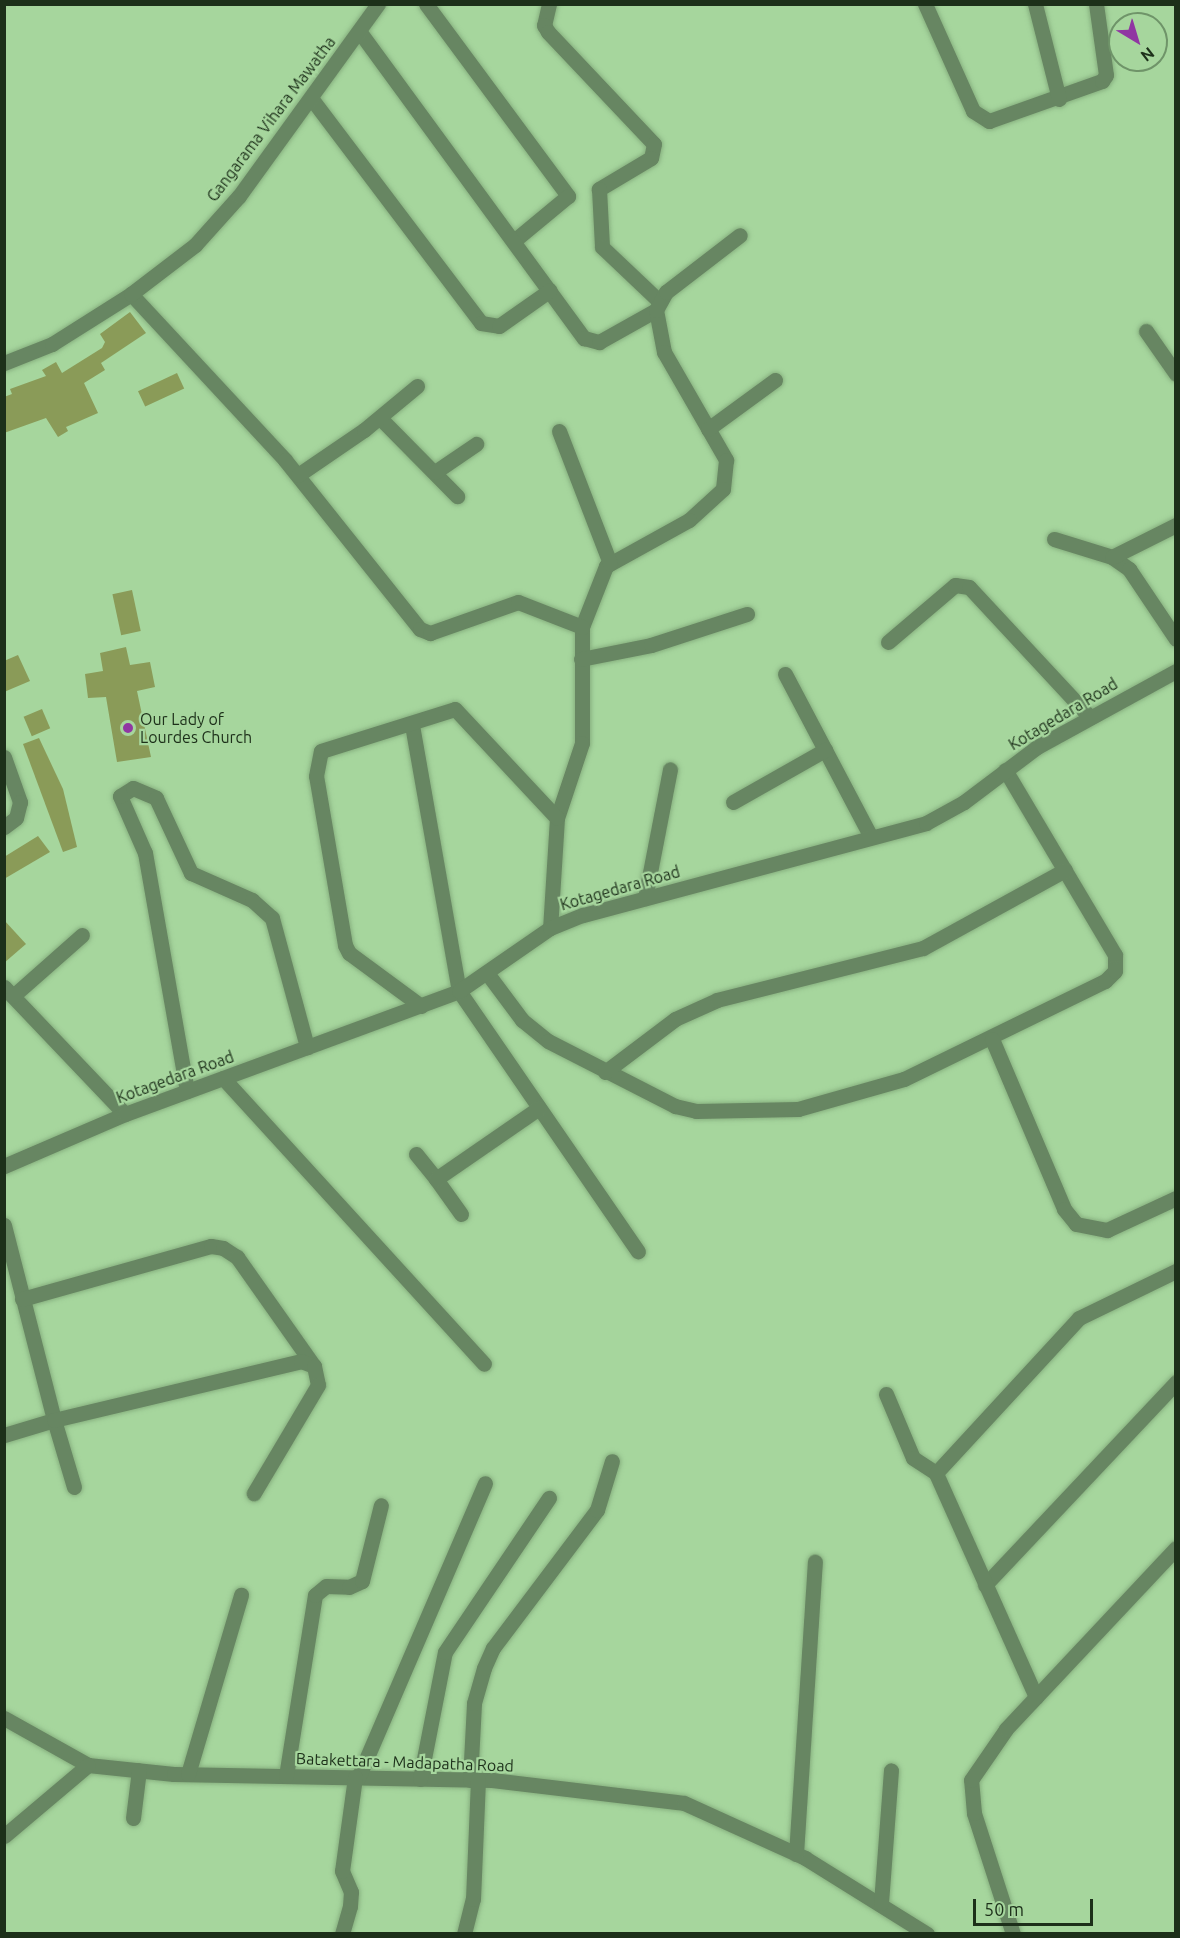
<!DOCTYPE html>
<html>
<head>
<meta charset="utf-8">
<style>
	body { margin:0 }
	#map { position:relative; width:1180px; height:1938px; overflow:hidden; background:#a6d69d; font-family:Ubuntu,sans-serif }
	div>[style] { position:absolute }
	[style*='--x'] { left:calc(var(--x)*1px); top:calc(var(--y)*1px); width:calc(var(--w)*1px); rotate:calc(var(--a)*1deg) }
	.building>* { inset:0; background:#8a9b58; transform-origin:0 0 }
	.roads { filter:drop-shadow(0 0 2px #88b180) drop-shadow(0 0 2px #88b180) }
	.minor>* { height:15px; margin:-7.5px; padding:0 7.5px; transform-origin:7.5px; border-radius:7.5px; background:#678662 }
	.dots>* { width:16px; height:16px; translate:-50% -50%; box-sizing:border-box; border:3px solid #a6d69d; border-radius:50% }
	span { translate:-50% -50%; white-space:nowrap; text-align:center; line-height:1.15; -webkit-text-stroke:4.5px #a6d69d; paint-order:stroke }
	.street-label { font-size:16px; color:#1d301a }
	.poi-label { font-size:16px; color:#1d301a }
	.left { translate:0 -50%; text-align:left }
	.frame { position:absolute; inset:0; border:6px solid #1d301a; pointer-events:none }
	.north { position:absolute; left:1108px; top:12px; width:60px; height:60px; box-sizing:border-box; background:#a6d69d; border:2px solid #6f9469; border-radius:50%; rotate:142deg; font-size:16px; font-weight:700; line-height:24px; text-align:center; color:#1d301a }
	.north::after { content:''; display:block; margin:auto; width:21px; height:27px; background:#9037a2; clip-path:polygon(50% 0,100% 100%,50% 72%,0 100%) }
	.scale { position:absolute; left:973px; top:1899px; width:120px; height:27px; box-sizing:border-box; border:3px solid #1d301a; border-top:0; padding-left:8px; font-size:18px; line-height:21px; white-space:nowrap; color:#1d301a; -webkit-text-stroke:4px #a6d69d; paint-order:stroke }
</style>
</head>
<body>
<div id="map">
	<div class="building">
		<i style="clip-path:polygon(130px 312px,146px 333px,101px 363px,105px 370px,84px 383px,98px 413px,66px 427px,68px 431px,58px 437px,46px 418px,4px 433px,4px 397px,12px 394px,10px 389px,46px 376px,42px 370px,56px 362px,62px 373px,102px 348px,105px 342px,100px 334px)"></i>
		<i style="left:177px;top:373px;width:17px;height:43px;rotate:65deg"></i>
		<i style="left:132px;top:590px;width:42px;height:20px;rotate:78deg"></i>
		<i style="clip-path:polygon(126px 647px,130px 665px,150px 662px,155px 687px,137px 691px,151px 757px,117px 762px,106px 697px,88px 698px,85px 674px,103px 671px,100px 653px)"></i>
		<i style="clip-path:polygon(18px 655px,30px 681px,4px 692px,4px 661px)"></i>
		<i style="left:42px;top:709px;width:21px;height:20px;rotate:67deg"></i>
		<i style="clip-path:polygon(39px 738px,63px 789px,77px 847px,63px 852px,23px 744px)"></i>
		<i style="clip-path:polygon(38px 836px,50px 852px,4px 879px,4px 857px)"></i>
		<i style="clip-path:polygon(4px 920px,26px 944px,4px 963px)"></i>
	</div>
	<div class="roads">
		<div class="minor">
			<i style="--x:426;--y:4;--w:239;--a:53.5"></i>
			<i style="--x:568;--y:196;--w:69;--a:140.3"></i>
			<i style="--x:549;--y:4;--w:22;--a:103"></i>
			<i style="--x:544;--y:25;--w:8;--a:60"></i>
			<i style="--x:548;--y:32;--w:154;--a:46.6"></i>
			<i style="--x:654;--y:144;--w:14;--a:102"></i>
			<i style="--x:651;--y:158;--w:61;--a:149.2"></i>
			<i style="--x:599;--y:189;--w:58;--a:87"></i>
			<i style="--x:602;--y:247;--w:79;--a:43.5"></i>
			<i style="--x:925;--y:4;--w:117;--a:65.8"></i>
			<i style="--x:973;--y:111;--w:19;--a:32"></i>
			<i style="--x:989;--y:121;--w:120;--a:-19.5"></i>
			<i style="--x:1102;--y:81;--w:7;--a:-56"></i>
			<i style="--x:1106;--y:75;--w:72;--a:-98"></i>
			<i style="--x:1035;--y:4;--w:98;--a:75.8"></i>
			<i style="--x:359;--y:31;--w:381;--a:53.8"></i>
			<i style="--x:584;--y:338;--w:16;--a:15"></i>
			<i style="--x:599;--y:342;--w:65;--a:-29.3"></i>
			<i style="--x:656;--y:310;--w:43;--a:79.2"></i>
			<i style="--x:664;--y:352;--w:125;--a:60.1"></i>
			<i style="--x:726;--y:460;--w:29;--a:96"></i>
			<i style="--x:723;--y:489;--w:46;--a:137.6"></i>
			<i style="--x:689;--y:520;--w:95;--a:151"></i>
			<i style="--x:606;--y:566;--w:66;--a:111.5"></i>
			<i style="--x:582;--y:627;--w:116;--a:90"></i>
			<i style="--x:582;--y:743;--w:79;--a:108.4"></i>
			<i style="--x:557;--y:818;--w:110;--a:93.6"></i>
			<i style="--x:311;--y:98;--w:282;--a:52.9"></i>
			<i style="--x:481;--y:323;--w:18;--a:9"></i>
			<i style="--x:499;--y:326;--w:62;--a:-35.2"></i>
			<i style="--x:131;--y:294;--w:226;--a:47.1"></i>
			<i style="--x:285;--y:460;--w:216;--a:51.4"></i>
			<i style="--x:420;--y:629;--w:11;--a:22"></i>
			<i style="--x:430;--y:633;--w:93;--a:-19.4"></i>
			<i style="--x:518;--y:602;--w:69;--a:21.3"></i>
			<i style="--x:656;--y:310;--w:21;--a:-61"></i>
			<i style="--x:666;--y:292;--w:93;--a:-37.6"></i>
			<i style="--x:1146;--y:331;--w:52;--a:55.1"></i>
			<i style="--x:4;--y:363;--w:52;--a:-21.6"></i>
			<i style="--x:52;--y:344;--w:93;--a:-32.3"></i>
			<i style="--x:131;--y:294;--w:81;--a:-37.4"></i>
			<i style="--x:195;--y:245;--w:66;--a:-48.1"></i>
			<i style="--x:239;--y:196;--w:237;--a:-54.1"></i>
			<i style="--x:380;--y:418;--w:110;--a:45.4"></i>
			<i style="--x:708;--y:429;--w:83;--a:-36.2"></i>
			<i style="--x:559;--y:431;--w:142;--a:68.9"></i>
			<i style="--x:435;--y:472;--w:50;--a:-34.3"></i>
			<i style="--x:298;--y:475;--w:80;--a:-34.3"></i>
			<i style="--x:364;--y:430;--w:69;--a:-39.7"></i>
			<i style="--x:1054;--y:539;--w:61;--a:17.2"></i>
			<i style="--x:1112;--y:557;--w:21;--a:35"></i>
			<i style="--x:1129;--y:569;--w:84;--a:56.1"></i>
			<i style="--x:1112;--y:557;--w:72;--a:-26.6"></i>
			<i style="--x:888;--y:642;--w:88;--a:-40.4"></i>
			<i style="--x:955;--y:585;--w:14;--a:8"></i>
			<i style="--x:969;--y:587;--w:178;--a:47.1"></i>
			<i style="--x:581;--y:659;--w:71;--a:-11.3"></i>
			<i style="--x:651;--y:645;--w:101;--a:-17.9"></i>
			<i style="--x:785;--y:674;--w:184;--a:62.2"></i>
			<i style="--x:412;--y:725;--w:270;--a:80"></i>
			<i style="--x:459;--y:991;--w:316;--a:55.5"></i>
			<i style="--x:4;--y:757;--w:48;--a:70.4"></i>
			<i style="--x:20;--y:802;--w:16;--a:104"></i>
			<i style="--x:16;--y:818;--w:15;--a:143"></i>
			<i style="--x:733;--y:802;--w:106;--a:-29.5"></i>
			<i style="--x:645;--y:898;--w:131;--a:-79"></i>
			<i style="--x:487;--y:973;--w:59;--a:53.3"></i>
			<i style="--x:522;--y:1020;--w:33;--a:39"></i>
			<i style="--x:548;--y:1041;--w:143;--a:27.1"></i>
			<i style="--x:675;--y:1106;--w:22;--a:13"></i>
			<i style="--x:696;--y:1111;--w:102;--a:-1.1"></i>
			<i style="--x:798;--y:1109;--w:110;--a:-15.8"></i>
			<i style="--x:904;--y:1079;--w:224;--a:-26"></i>
			<i style="--x:1105;--y:981;--w:14;--a:-45"></i>
			<i style="--x:1115;--y:971;--w:16;--a:-90"></i>
			<i style="--x:1115;--y:955;--w:215;--a:-120.7"></i>
			<i style="--x:4;--y:987;--w:175;--a:46.4"></i>
			<i style="--x:13;--y:996;--w:92;--a:-41.5"></i>
			<i style="--x:421;--y:1006;--w:89;--a:-143.6"></i>
			<i style="--x:349;--y:953;--w:9;--a:-117"></i>
			<i style="--x:345;--y:945;--w:171;--a:-99.7"></i>
			<i style="--x:316;--y:776;--w:25;--a:-79"></i>
			<i style="--x:321;--y:751;--w:140;--a:-17.4"></i>
			<i style="--x:455;--y:709;--w:149;--a:46.9"></i>
			<i style="--x:992;--y:1039;--w:185;--a:67"></i>
			<i style="--x:1064;--y:1209;--w:19;--a:51"></i>
			<i style="--x:1076;--y:1224;--w:32;--a:11"></i>
			<i style="--x:1107;--y:1230;--w:76;--a:-24.9"></i>
			<i style="--x:605;--y:1072;--w:88;--a:-37.1"></i>
			<i style="--x:675;--y:1019;--w:46;--a:-24.3"></i>
			<i style="--x:717;--y:1000;--w:212;--a:-14.2"></i>
			<i style="--x:923;--y:948;--w:162;--a:-28.8"></i>
			<i style="--x:223;--y:1078;--w:387;--a:47.6"></i>
			<i style="--x:187;--y:1091;--w:242;--a:-100"></i>
			<i style="--x:145;--y:853;--w:62;--a:-113.7"></i>
			<i style="--x:120;--y:796;--w:15;--a:-32"></i>
			<i style="--x:133;--y:788;--w:25;--a:23"></i>
			<i style="--x:156;--y:798;--w:83;--a:65"></i>
			<i style="--x:191;--y:873;--w:67;--a:23.9"></i>
			<i style="--x:252;--y:900;--w:27;--a:42"></i>
			<i style="--x:272;--y:918;--w:134;--a:74.8"></i>
			<i style="--x:416;--y:1154;--w:32;--a:51"></i>
			<i style="--x:4;--y:1166;--w:132;--a:-23.3"></i>
			<i style="--x:125;--y:1114;--w:356;--a:-20.2"></i>
			<i style="--x:459;--y:991;--w:111;--a:-34.7"></i>
			<i style="--x:550;--y:928;--w:35;--a:-22"></i>
			<i style="--x:583;--y:915;--w:355;--a:-15"></i>
			<i style="--x:926;--y:823;--w:43;--a:-28.9"></i>
			<i style="--x:964;--y:802;--w:91;--a:-37"></i>
			<i style="--x:1037;--y:747;--w:158;--a:-28.7"></i>
			<i style="--x:461;--y:1214;--w:43;--a:-125.5"></i>
			<i style="--x:436;--y:1179;--w:125;--a:-34.6"></i>
			<i style="--x:4;--y:1225;--w:201;--a:75.6"></i>
			<i style="--x:54;--y:1420;--w:52;--a:163.3"></i>
			<i style="--x:22;--y:1299;--w:196;--a:-15.7"></i>
			<i style="--x:211;--y:1246;--w:12;--a:9"></i>
			<i style="--x:223;--y:1248;--w:17;--a:33"></i>
			<i style="--x:237;--y:1257;--w:133;--a:54.8"></i>
			<i style="--x:886;--y:1394;--w:69;--a:67.1"></i>
			<i style="--x:913;--y:1458;--w:27;--a:33"></i>
			<i style="--x:74;--y:1487;--w:70;--a:-106.6"></i>
			<i style="--x:54;--y:1420;--w:254;--a:-13.4"></i>
			<i style="--x:301;--y:1361;--w:14;--a:21"></i>
			<i style="--x:314;--y:1366;--w:19;--a:78"></i>
			<i style="--x:318;--y:1385;--w:126;--a:120.7"></i>
			<i style="--x:985;--y:1585;--w:279;--a:-46.7"></i>
			<i style="--x:1036;--y:1697;--w:245;--a:-114.1"></i>
			<i style="--x:936;--y:1473;--w:211;--a:-47.3"></i>
			<i style="--x:1079;--y:1318;--w:108;--a:-25.9"></i>
			<i style="--x:4;--y:1718;--w:96;--a:29.2"></i>
			<i style="--x:88;--y:1765;--w:86;--a:6"></i>
			<i style="--x:174;--y:1774;--w:318;--a:1.1"></i>
			<i style="--x:492;--y:1780;--w:193;--a:6.8"></i>
			<i style="--x:684;--y:1803;--w:133;--a:24.4"></i>
			<i style="--x:805;--y:1858;--w:144;--a:31.9"></i>
			<i style="--x:188;--y:1774;--w:187;--a:-73.5"></i>
			<i style="--x:286;--y:1776;--w:183;--a:-80.9"></i>
			<i style="--x:315;--y:1595;--w:14;--a:-39"></i>
			<i style="--x:326;--y:1586;--w:23;--a:2"></i>
			<i style="--x:349;--y:1587;--w:14;--a:-25"></i>
			<i style="--x:362;--y:1581;--w:78;--a:-76"></i>
			<i style="--x:358;--y:1778;--w:321;--a:-66.7"></i>
			<i style="--x:420;--y:1779;--w:129;--a:-78.9"></i>
			<i style="--x:445;--y:1652;--w:186;--a:-56"></i>
			<i style="--x:470;--y:1780;--w:77;--a:-87"></i>
			<i style="--x:474;--y:1703;--w:36;--a:-74"></i>
			<i style="--x:484;--y:1668;--w:22;--a:-66"></i>
			<i style="--x:493;--y:1648;--w:173;--a:-53"></i>
			<i style="--x:597;--y:1510;--w:51;--a:-73"></i>
			<i style="--x:133;--y:1818;--w:48;--a:-82.9"></i>
			<i style="--x:4;--y:1836;--w:110;--a:-40.2"></i>
			<i style="--x:796;--y:1854;--w:293;--a:-86.3"></i>
			<i style="--x:881;--y:1903;--w:133;--a:-85.7"></i>
			<i style="--x:342;--y:1934;--w:29;--a:-74"></i>
			<i style="--x:350;--y:1906;--w:14;--a:-86"></i>
			<i style="--x:351;--y:1892;--w:23;--a:-113"></i>
			<i style="--x:342;--y:1871;--w:95;--a:-82.1"></i>
			<i style="--x:464;--y:1934;--w:36;--a:-76"></i>
			<i style="--x:473;--y:1899;--w:119;--a:-87.6"></i>
			<i style="--x:1013;--y:1934;--w:127;--a:-107.9"></i>
			<i style="--x:974;--y:1813;--w:33;--a:-95"></i>
			<i style="--x:971;--y:1780;--w:62;--a:-55.5"></i>
			<i style="--x:1006;--y:1729;--w:248;--a:-46.8"></i>
		</div>
	</div>
	<div class="dots">
		<i style="left:128px;top:728px;background:#9037a2"></i>
	</div>
	<div class="street-label">
		<span style="left:271px;top:119px;rotate:-53deg">Gangarama Vihara Mawatha</span>
		<span style="left:1063px;top:714px;rotate:-31deg">Kotagedara Road</span>
		<span style="left:620px;top:888px;rotate:-16deg">Kotagedara Road</span>
		<span style="left:175px;top:1077px;rotate:-20deg">Kotagedara Road</span>
		<span style="left:405px;top:1762px;rotate:2deg">Batakettara - Madapatha Road</span>
	</div>
	<div class="poi-label">
		<span class="left" style="left:140px;top:728px">Our Lady of<br>Lourdes Church</span>
	</div>
	<div class="frame"></div>
	<div class="north">N</div>
	<div class="scale">50 m</div>
</div>
</body>
</html>
